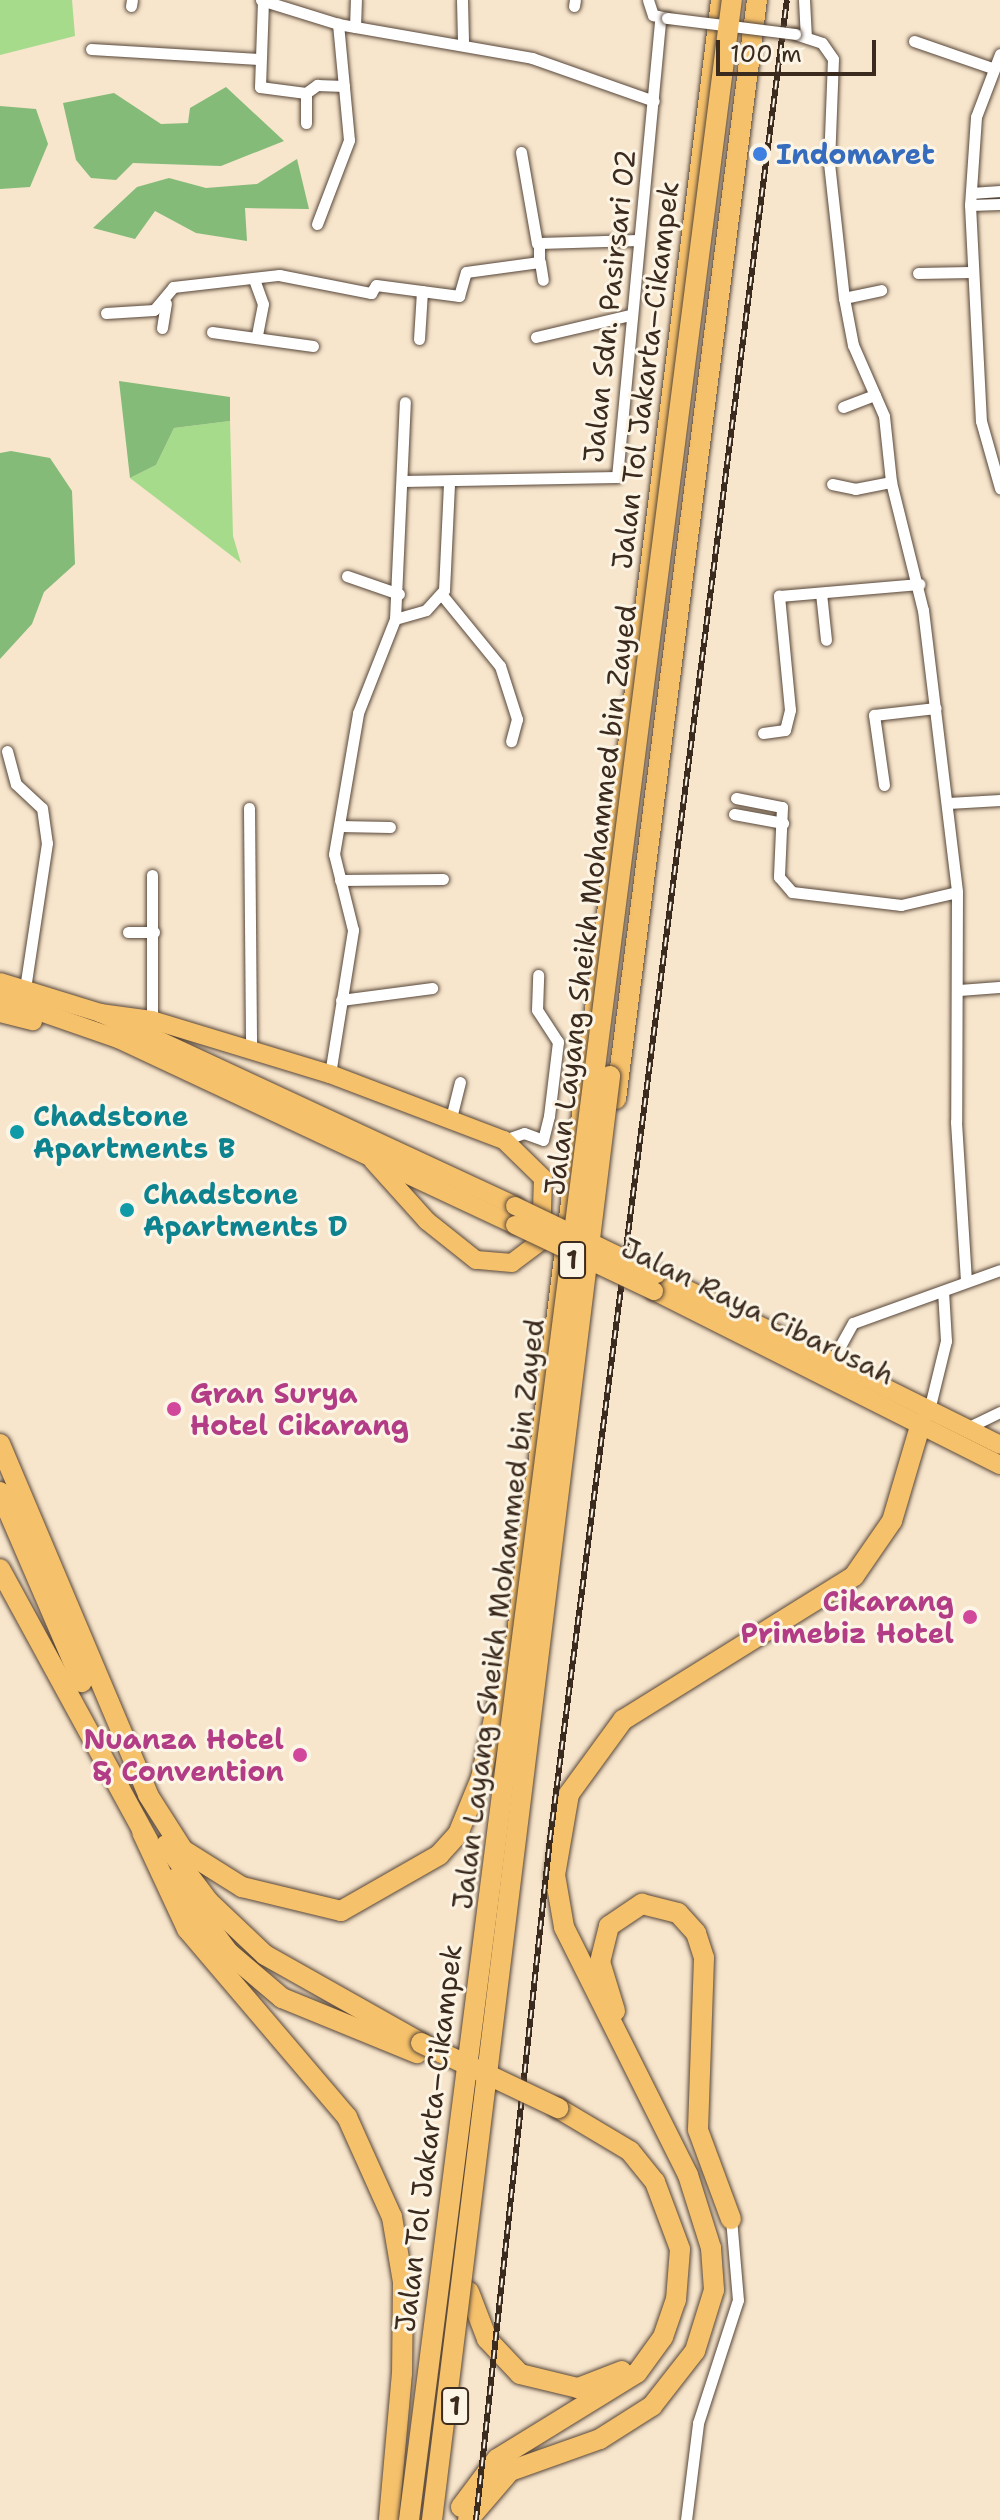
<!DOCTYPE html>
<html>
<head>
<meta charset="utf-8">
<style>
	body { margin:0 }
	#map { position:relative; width:1000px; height:2520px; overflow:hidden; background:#f7e5cc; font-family:"Shantell Sans",sans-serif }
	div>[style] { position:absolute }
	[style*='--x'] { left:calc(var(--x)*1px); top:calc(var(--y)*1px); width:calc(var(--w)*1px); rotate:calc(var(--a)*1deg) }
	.green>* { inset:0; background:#a6db8c }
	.forest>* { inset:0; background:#84bb78 }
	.roads { filter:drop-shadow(0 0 2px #574638) drop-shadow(0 0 2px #574638) }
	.minor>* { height:11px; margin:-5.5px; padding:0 5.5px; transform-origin:5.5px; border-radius:5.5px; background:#fff }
	.primary>* { height:18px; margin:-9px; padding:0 9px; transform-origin:9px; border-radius:9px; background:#f6c16b }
	.motorway>* { height:20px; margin:-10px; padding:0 10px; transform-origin:10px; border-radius:10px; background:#f6c16b }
	.rail>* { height:6px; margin-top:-3px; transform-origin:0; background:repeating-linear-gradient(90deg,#fcf5e5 0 9px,#3b2a1e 0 18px); box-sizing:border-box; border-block:2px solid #3b2a1e }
	.bridges { filter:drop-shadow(0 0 2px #574638) drop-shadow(0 0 2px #574638) }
	.minor-bridge>* { height:11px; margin:-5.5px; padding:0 5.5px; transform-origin:5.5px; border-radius:5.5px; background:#fff }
	.primary-bridge>* { height:18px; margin:-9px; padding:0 9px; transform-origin:9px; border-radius:9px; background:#f6c16b }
	.motorway-bridge>* { height:20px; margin:-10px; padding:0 10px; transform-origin:10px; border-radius:10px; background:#f6c16b }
	.dots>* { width:22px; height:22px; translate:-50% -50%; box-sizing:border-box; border:4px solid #fcf5e5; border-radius:50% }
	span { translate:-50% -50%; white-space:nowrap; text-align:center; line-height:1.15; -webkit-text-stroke:6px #fcf5e5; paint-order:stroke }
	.shield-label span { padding:2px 6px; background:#fcf5e5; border:2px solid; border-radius:6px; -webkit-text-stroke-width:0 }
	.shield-label { font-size:26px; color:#3b2a1e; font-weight:700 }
	.shop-label { font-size:28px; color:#366cbe; font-weight:700 }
	.left { translate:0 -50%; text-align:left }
	.street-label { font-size:28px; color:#3b2a1e }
	.culture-label { font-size:28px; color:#0d838f; font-weight:700 }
	.hotel-label { font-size:28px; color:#b23c85; font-weight:700 }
	.right { translate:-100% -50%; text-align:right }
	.scale { position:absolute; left:716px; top:40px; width:160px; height:36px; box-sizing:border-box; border:4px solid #3b2a1e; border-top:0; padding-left:10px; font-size:24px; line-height:28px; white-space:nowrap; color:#3b2a1e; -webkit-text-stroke:6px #fcf5e5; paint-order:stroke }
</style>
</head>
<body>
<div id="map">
	<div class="green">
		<i style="clip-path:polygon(0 0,72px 0,75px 36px,0 55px)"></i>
		<i style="clip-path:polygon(230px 421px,233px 536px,241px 563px,130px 478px,156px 465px,174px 428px)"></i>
	</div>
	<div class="forest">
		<i style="clip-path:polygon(226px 87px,284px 141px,221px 166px,133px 163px,116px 180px,91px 178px,76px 160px,63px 103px,114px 93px,161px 124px,188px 123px,190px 108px)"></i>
		<i style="clip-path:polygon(0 106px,36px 109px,48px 144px,30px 187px,0 189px)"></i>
		<i style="clip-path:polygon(297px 159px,309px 209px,245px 208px,247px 241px,196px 233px,155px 211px,135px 239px,93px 228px,137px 187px,169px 178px,206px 188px,257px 184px)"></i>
		<i style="clip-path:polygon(119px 381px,230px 397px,230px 421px,174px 428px,156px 465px,130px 478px)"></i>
		<i style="clip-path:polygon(11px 451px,50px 458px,72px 491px,75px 564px,44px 592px,32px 624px,0 659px,0 453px)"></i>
	</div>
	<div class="roads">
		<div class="minor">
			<i style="--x:261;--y:0;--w:81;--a:17.3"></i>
			<i style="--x:338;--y:24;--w:197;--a:9.9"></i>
			<i style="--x:532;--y:58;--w:129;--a:19.4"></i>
			<i style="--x:462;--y:0;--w:41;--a:88.6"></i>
			<i style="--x:648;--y:0;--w:16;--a:72"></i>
			<i style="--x:653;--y:15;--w:14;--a:12"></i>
			<i style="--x:804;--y:0;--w:36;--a:87"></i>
			<i style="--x:263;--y:1;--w:86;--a:92"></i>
			<i style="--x:260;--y:87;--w:46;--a:7.4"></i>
			<i style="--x:306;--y:93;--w:30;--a:90"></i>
			<i style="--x:131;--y:6;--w:6;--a:-81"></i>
			<i style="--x:574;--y:6;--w:6;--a:-81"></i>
			<i style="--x:355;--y:27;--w:27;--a:-88"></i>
			<i style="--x:795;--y:34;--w:28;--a:18"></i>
			<i style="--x:822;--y:43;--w:19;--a:55"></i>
			<i style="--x:833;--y:59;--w:104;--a:92.2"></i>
			<i style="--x:829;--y:163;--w:136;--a:83.7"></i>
			<i style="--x:844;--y:298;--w:48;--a:79.2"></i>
			<i style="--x:853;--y:345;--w:77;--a:66.4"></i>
			<i style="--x:884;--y:416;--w:66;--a:83.9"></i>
			<i style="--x:891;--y:482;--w:132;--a:76"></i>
			<i style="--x:923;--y:610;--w:284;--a:83.1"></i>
			<i style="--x:957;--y:892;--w:230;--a:90.2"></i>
			<i style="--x:956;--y:1122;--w:158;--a:86.4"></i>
			<i style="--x:914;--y:41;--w:83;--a:19.1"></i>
			<i style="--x:91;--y:49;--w:168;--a:3.4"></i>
			<i style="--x:1000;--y:54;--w:67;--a:110.9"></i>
			<i style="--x:976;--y:117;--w:88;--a:93.9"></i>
			<i style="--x:970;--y:205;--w:216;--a:87.1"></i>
			<i style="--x:981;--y:421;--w:70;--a:74.2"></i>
			<i style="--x:306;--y:93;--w:14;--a:-36"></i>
			<i style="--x:317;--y:85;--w:27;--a:2"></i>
			<i style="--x:521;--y:152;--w:93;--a:80.1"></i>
			<i style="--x:971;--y:193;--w:29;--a:-4"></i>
			<i style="--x:970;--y:205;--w:30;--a:-2"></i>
			<i style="--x:317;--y:224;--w:90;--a:-69.1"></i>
			<i style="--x:349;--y:140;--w:117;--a:-95.4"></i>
			<i style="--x:540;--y:262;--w:18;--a:81"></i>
			<i style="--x:918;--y:273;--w:52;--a:-1.1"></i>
			<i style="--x:255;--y:282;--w:23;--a:70"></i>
			<i style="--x:263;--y:304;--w:33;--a:101"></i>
			<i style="--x:844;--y:298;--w:38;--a:-12"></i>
			<i style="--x:106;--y:313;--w:48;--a:-3.6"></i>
			<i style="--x:154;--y:310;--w:30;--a:-50"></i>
			<i style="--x:173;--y:287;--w:107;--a:-6.5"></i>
			<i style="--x:279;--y:275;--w:94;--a:11.1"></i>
			<i style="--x:371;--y:293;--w:9;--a:-58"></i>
			<i style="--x:376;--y:285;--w:84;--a:7.5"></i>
			<i style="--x:459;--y:296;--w:25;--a:-74"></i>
			<i style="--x:466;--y:272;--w:74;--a:-7.8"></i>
			<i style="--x:539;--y:262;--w:19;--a:-90"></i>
			<i style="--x:539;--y:243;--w:99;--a:-1.7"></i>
			<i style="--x:162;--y:328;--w:25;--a:-81"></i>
			<i style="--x:212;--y:332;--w:102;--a:7.9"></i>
			<i style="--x:536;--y:337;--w:97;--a:-13.2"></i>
			<i style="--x:419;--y:339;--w:48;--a:-86.4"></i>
			<i style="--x:843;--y:407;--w:34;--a:-21"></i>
			<i style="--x:403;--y:481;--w:214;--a:-1.1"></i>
			<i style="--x:617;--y:477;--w:461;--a:-84.6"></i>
			<i style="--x:832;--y:484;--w:24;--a:12"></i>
			<i style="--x:855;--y:489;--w:37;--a:-11"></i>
			<i style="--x:347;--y:576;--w:55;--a:19.1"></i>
			<i style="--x:821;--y:593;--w:47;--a:83.9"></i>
			<i style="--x:442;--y:595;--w:92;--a:50.8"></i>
			<i style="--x:500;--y:666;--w:56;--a:72.2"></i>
			<i style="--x:517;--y:719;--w:23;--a:105"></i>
			<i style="--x:395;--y:619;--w:32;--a:-16"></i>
			<i style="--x:426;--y:610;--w:27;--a:-48"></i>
			<i style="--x:444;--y:590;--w:108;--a:-87.3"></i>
			<i style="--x:763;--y:733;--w:22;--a:-8"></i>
			<i style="--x:785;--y:730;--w:21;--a:-76"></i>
			<i style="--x:790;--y:710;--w:115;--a:-95.5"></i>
			<i style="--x:779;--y:596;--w:141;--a:-4.9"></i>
			<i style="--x:7;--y:751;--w:34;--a:75"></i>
			<i style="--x:16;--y:784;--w:35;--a:43"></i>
			<i style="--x:42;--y:808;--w:35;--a:82"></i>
			<i style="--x:47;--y:843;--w:148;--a:98.6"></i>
			<i style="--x:884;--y:785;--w:71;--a:-98.1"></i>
			<i style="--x:874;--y:715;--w:62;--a:-6.4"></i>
			<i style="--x:736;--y:798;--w:47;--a:11.1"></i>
			<i style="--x:782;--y:807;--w:70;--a:92.5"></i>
			<i style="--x:779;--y:877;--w:20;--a:49"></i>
			<i style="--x:792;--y:892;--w:110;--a:6.8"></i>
			<i style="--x:901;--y:905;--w:57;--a:-13.1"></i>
			<i style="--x:948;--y:803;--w:52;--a:-3.3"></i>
			<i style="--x:249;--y:808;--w:242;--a:89.5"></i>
			<i style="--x:734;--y:814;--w:50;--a:10.4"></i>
			<i style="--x:339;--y:826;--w:51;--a:1.1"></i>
			<i style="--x:340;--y:880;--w:103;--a:-0.6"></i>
			<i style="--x:128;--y:932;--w:26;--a:0"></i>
			<i style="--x:958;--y:990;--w:42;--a:-4.1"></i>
			<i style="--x:341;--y:1000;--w:92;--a:-7.5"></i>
			<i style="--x:152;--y:1020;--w:145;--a:-90"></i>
			<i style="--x:330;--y:1074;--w:146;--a:-80.9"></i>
			<i style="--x:353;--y:930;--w:78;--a:-104"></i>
			<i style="--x:334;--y:854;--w:143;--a:-80.3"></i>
			<i style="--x:358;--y:713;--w:101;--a:-68.5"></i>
			<i style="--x:395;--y:619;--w:217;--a:-87.4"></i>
			<i style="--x:451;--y:1118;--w:37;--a:-76"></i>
			<i style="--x:504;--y:1140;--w:21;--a:-19"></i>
			<i style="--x:524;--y:1133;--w:20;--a:20"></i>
			<i style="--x:543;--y:1140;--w:25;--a:-76"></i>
			<i style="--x:549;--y:1116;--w:75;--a:-83.1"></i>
			<i style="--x:558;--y:1042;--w:38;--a:-123"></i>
			<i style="--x:537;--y:1010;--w:35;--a:-88"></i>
			<i style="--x:834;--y:1357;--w:39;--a:-61"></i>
			<i style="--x:853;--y:1323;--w:156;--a:-19.8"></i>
			<i style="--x:930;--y:1406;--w:67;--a:-76.2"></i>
			<i style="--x:946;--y:1341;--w:50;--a:-93.4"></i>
			<i style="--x:969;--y:1427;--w:34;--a:-26"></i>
			<i style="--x:686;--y:2520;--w:98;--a:-82.9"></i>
			<i style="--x:698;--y:2423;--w:129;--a:-72"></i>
			<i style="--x:738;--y:2300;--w:81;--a:-94.9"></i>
		</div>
		<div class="primary">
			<i style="--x:0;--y:982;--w:105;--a:17.2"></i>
			<i style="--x:100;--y:1013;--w:458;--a:24.9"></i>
			<i style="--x:0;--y:998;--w:125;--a:19.2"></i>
			<i style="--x:118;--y:1039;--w:438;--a:25.1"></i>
			<i style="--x:0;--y:1013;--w:34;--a:14"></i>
			<i style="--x:100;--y:1013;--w:52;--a:7.7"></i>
			<i style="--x:152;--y:1020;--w:186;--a:16.9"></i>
			<i style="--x:330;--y:1074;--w:186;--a:20.8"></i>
			<i style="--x:504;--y:1140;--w:54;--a:44.3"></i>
			<i style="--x:543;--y:1178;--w:63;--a:91.8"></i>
			<i style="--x:541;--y:1241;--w:36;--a:143"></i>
			<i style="--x:512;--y:1263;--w:36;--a:-175"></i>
			<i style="--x:476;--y:1260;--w:63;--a:-141.5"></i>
			<i style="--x:427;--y:1221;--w:81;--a:-132"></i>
			<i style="--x:656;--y:1274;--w:384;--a:26.4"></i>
			<i style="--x:654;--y:1291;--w:387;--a:26.7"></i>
		</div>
		<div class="motorway">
			<i style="--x:616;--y:1099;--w:1108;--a:-82.69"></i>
			<i style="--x:0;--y:1444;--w:381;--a:67.1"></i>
			<i style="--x:148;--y:1795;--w:65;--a:57.5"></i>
			<i style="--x:183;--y:1850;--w:70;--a:32.1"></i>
			<i style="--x:242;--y:1887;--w:102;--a:13.6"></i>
			<i style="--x:341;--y:1911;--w:113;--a:-29.7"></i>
			<i style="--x:439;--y:1855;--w:28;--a:-48"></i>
			<i style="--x:458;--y:1834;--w:61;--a:-67.7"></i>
			<i style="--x:481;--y:1778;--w:122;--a:-77.7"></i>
			<i style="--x:0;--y:1492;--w:207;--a:66.7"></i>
			<i style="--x:0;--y:1569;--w:311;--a:61.4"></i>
			<i style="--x:512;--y:1674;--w:1687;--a:-82.88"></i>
			<i style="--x:142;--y:1832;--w:107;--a:65.1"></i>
			<i style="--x:187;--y:1929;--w:247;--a:49.6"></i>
			<i style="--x:347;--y:2117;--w:110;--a:65.8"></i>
			<i style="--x:392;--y:2217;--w:66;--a:80.4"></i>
			<i style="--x:403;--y:2282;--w:91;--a:90.6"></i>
			<i style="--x:402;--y:2373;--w:148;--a:95.1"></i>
			<i style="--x:166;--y:1845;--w:71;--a:53"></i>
			<i style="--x:209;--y:1902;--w:77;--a:43.4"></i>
			<i style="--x:265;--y:1955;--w:179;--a:29.4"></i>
			<i style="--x:174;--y:1879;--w:92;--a:53.4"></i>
			<i style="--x:229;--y:1953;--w:70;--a:40.3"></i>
			<i style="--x:282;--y:1998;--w:146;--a:22.2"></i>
			<i style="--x:615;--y:2011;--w:51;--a:-107"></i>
			<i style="--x:600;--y:1962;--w:37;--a:-76"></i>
			<i style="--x:609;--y:1926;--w:40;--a:-34"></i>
			<i style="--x:642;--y:1904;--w:37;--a:14"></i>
			<i style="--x:678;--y:1913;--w:27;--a:48"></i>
			<i style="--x:696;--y:1933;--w:26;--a:72"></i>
			<i style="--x:704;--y:1958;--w:172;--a:92"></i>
			<i style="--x:698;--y:2130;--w:95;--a:69.7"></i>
			<i style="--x:469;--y:2292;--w:50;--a:69"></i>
			<i style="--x:487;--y:2339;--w:48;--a:46.7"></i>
			<i style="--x:520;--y:2374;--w:60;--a:13.6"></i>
			<i style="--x:578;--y:2388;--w:47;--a:-21.1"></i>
			<i style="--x:461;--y:2507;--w:60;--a:-53.1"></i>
			<i style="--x:497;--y:2459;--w:164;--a:-31.6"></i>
			<i style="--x:637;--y:2373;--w:44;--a:-54.2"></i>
			<i style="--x:663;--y:2337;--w:39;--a:-71"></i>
			<i style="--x:676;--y:2300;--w:51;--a:-85.5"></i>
			<i style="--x:680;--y:2249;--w:72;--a:-110.5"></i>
			<i style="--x:655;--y:2182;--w:40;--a:-129"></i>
			<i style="--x:630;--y:2151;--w:84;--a:-149.2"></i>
			<i style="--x:468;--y:2520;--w:65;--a:-49.4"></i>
			<i style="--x:510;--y:2471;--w:96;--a:-19.6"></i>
			<i style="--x:600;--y:2439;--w:62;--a:-32.4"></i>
			<i style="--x:652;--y:2406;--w:70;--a:-52"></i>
			<i style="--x:695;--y:2351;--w:64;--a:-72.7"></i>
			<i style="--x:714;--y:2290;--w:42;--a:-94.1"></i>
			<i style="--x:711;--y:2248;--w:77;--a:-107.5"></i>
			<i style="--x:688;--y:2175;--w:277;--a:-116.6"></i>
			<i style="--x:564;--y:1927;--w:53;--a:-99.8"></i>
			<i style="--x:555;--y:1875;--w:82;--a:-80.2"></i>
			<i style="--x:569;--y:1794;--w:92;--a:-53.9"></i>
			<i style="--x:623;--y:1720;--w:272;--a:-31.9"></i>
			<i style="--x:854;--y:1576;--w:67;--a:-55.4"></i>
			<i style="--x:892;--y:1521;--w:102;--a:-73.5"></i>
		</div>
	</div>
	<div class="rail">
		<i style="--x:476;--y:2520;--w:685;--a:-83.8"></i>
		<i style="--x:550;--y:1839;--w:1854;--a:-82.66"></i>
	</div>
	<div class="bridges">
		<div class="minor-bridge">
			<i style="--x:667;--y:18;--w:129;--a:7.1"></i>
		</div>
		<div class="primary-bridge">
			<i style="--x:515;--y:1206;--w:157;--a:25.7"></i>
			<i style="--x:515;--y:1225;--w:154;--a:25.4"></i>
		</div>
		<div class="motorway-bridge">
			<i style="--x:421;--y:2043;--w:152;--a:25.4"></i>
			<i style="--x:409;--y:2520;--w:2541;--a:-82.7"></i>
			<i style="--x:432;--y:2520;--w:1455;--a:-82.97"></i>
		</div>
	</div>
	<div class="dots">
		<i style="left:760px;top:154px;background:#3f7fe0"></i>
		<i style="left:17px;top:1132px;background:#0f9aa8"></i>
		<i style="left:127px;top:1210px;background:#0f9aa8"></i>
		<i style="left:174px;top:1409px;background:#d1479c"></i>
		<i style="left:970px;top:1617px;background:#d1479c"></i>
		<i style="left:300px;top:1755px;background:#d1479c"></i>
	</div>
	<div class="shield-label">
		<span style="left:572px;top:1260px">1</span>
		<span style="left:455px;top:2406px">1</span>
	</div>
	<div class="shop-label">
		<span class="left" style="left:776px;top:154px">Indomaret</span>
	</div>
	<div class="street-label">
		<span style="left:609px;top:306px;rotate:-84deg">Jalan Sdn. Pasirsari 02</span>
		<span style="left:645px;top:375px;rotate:-83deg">Jalan Tol Jakarta–Cikampek</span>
		<span style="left:590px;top:900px;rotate:-83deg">Jalan Layang Sheikh Mohammed bin Zayed</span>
		<span style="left:758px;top:1311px;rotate:26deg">Jalan Raya Cibarusah</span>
		<span style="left:498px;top:1614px;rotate:-83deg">Jalan Layang Sheikh Mohammed bin Zayed</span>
		<span style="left:428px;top:2138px;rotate:-83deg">Jalan Tol Jakarta–Cikampek</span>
	</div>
	<div class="culture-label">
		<span class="left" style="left:33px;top:1132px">Chadstone<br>Apartments B</span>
		<span class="left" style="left:143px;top:1210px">Chadstone<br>Apartments D</span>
	</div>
	<div class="hotel-label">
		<span class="left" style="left:190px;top:1409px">Gran Surya<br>Hotel Cikarang</span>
		<span class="right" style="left:954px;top:1617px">Cikarang<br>Primebiz Hotel</span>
		<span class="right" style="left:284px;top:1755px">Nuanza Hotel<br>&amp; Convention</span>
	</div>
	<div class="scale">100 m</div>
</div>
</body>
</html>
